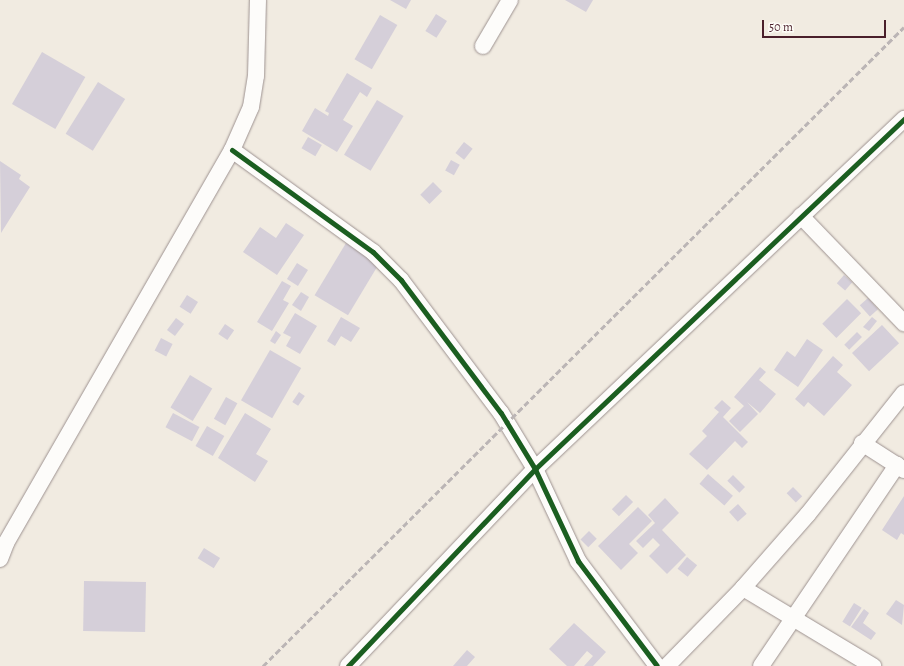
<!DOCTYPE html>
<html>
<head>
<meta charset="utf-8">
<style>
	body { margin:0 }
	#map { position:relative; width:904px; height:666px; overflow:hidden; background:#f1ebe1; font-family:Alegreya,serif }
	div>[style] { position:absolute }
	[style*='--x'] { left:calc(var(--x)*1px); top:calc(var(--y)*1px); width:calc(var(--w)*1px); rotate:calc(var(--a)*1deg) }
	.building>* { inset:0; background:#d5cfd9; transform-origin:0 0 }
	.roads { filter:drop-shadow(0 0 1px #9d9290) drop-shadow(0 0 1px #9d9290) }
	.minor>* { height:16px; margin:-8px; padding:0 8px; transform-origin:8px; border-radius:8px; background:#fdfcfa }
	.rail>* { height:3px; margin-top:-1.5px; transform-origin:0; background:repeating-linear-gradient(90deg,#bbb5b5 0 6px,transparent 0 9px) }
	.cycleway>* { height:5px; margin:-2.5px; padding:0 2.5px; transform-origin:2.5px; border-radius:2.5px; background:#1b5e20 }
	span { translate:-50% -50%; white-space:nowrap; text-align:center; line-height:1.15; -webkit-text-stroke:4px #fdfcf7; paint-order:stroke }
	.scale { position:absolute; left:762px; top:20px; width:124px; height:18px; box-sizing:border-box; border:2px solid #4a1f2b; border-top:0; padding-left:5px; font-size:12px; line-height:14px; white-space:nowrap; color:#4a1f2b; -webkit-text-stroke:3px #fdfcf7; paint-order:stroke }
</style>
</head>
<body>
<div id="map">
	<div class="building">
		<i style="clip-path:polygon(390px 0,411px 0,406px 9px)"></i>
		<i style="clip-path:polygon(565px 0,593px 0,586px 12px)"></i>
		<i style="left:436px;top:14px;width:13px;height:20px;rotate:32deg"></i>
		<i style="left:380px;top:15px;width:20px;height:51px;rotate:30deg"></i>
		<i style="left:42px;top:52px;width:50px;height:60px;rotate:30deg"></i>
		<i style="clip-path:polygon(347px 73px,372px 88px,367px 97px,360px 92px,343px 120px,353px 126px,337px 152px,302px 131px,315px 108px,328px 116px,329px 113px,325px 111px)"></i>
		<i style="left:98px;top:82px;width:32px;height:61px;rotate:32deg"></i>
		<i style="left:377px;top:100px;width:31px;height:64px;rotate:31deg"></i>
		<i style="left:308px;top:137px;width:16px;height:13px;rotate:30deg"></i>
		<i style="left:464px;top:142px;width:11px;height:14px;rotate:38deg"></i>
		<i style="left:451px;top:160px;width:10px;height:12px;rotate:29deg"></i>
		<i style="clip-path:polygon(0 161px,21px 175px,19px 179px,30px 187px,1px 233px)"></i>
		<i style="left:433px;top:182px;width:13px;height:18px;rotate:45deg"></i>
		<i style="clip-path:polygon(286px 223px,304px 235px,277px 275px,243px 252px,260px 227px,276px 238px)"></i>
		<i style="left:346px;top:243px;width:39px;height:61px;rotate:31deg"></i>
		<i style="left:297px;top:263px;width:13px;height:19px;rotate:32deg"></i>
		<i style="left:844px;top:275px;width:11px;height:11px;rotate:41deg"></i>
		<i style="clip-path:polygon(282px 281px,291px 286px,283px 300px,289px 303px,272px 331px,257px 322px)"></i>
		<i style="clip-path:polygon(301px 292px,309px 297px,301px 311px,292px 305px)"></i>
		<i style="left:187px;top:295px;width:13px;height:14px;rotate:32deg"></i>
		<i style="left:868px;top:298px;width:15px;height:11px;rotate:48deg"></i>
		<i style="left:847px;top:299px;width:20px;height:35px;rotate:45deg"></i>
		<i style="clip-path:polygon(295px 313px,317px 326px,300px 354px,286px 346px,291px 337px,283px 333px)"></i>
		<i style="clip-path:polygon(341px 317px,360px 328px,351px 342px,341px 336px,335px 346px,327px 341px)"></i>
		<i style="clip-path:polygon(872px 317px,877px 321px,869px 331px,863px 327px)"></i>
		<i style="left:176px;top:318px;width:10px;height:15px;rotate:37deg"></i>
		<i style="left:225px;top:324px;width:11px;height:12px;rotate:34deg"></i>
		<i style="left:882px;top:325px;width:25px;height:41px;rotate:47deg"></i>
		<i style="clip-path:polygon(276px 331px,281px 335px,275px 344px,270px 341px)"></i>
		<i style="left:857px;top:332px;width:7px;height:18px;rotate:45deg"></i>
		<i style="left:161px;top:338px;width:13px;height:14px;rotate:27deg"></i>
		<i style="clip-path:polygon(807px 339px,823px 350px,798px 387px,774px 370px,787px 351px,795px 357px)"></i>
		<i style="left:270px;top:350px;width:36px;height:58px;rotate:30deg"></i>
		<i style="clip-path:polygon(833px 356px,843px 365px,837px 372px,852px 385px,824px 416px,808px 402px,804px 407px,795px 399px)"></i>
		<i style="clip-path:polygon(760px 367px,766px 372px,759px 380px,776px 394px,760px 413px,747px 402px,758px 414px,740px 432px,729px 421px,744px 406px,734px 397px)"></i>
		<i style="left:190px;top:375px;width:26px;height:38px;rotate:31deg"></i>
		<i style="left:299px;top:392px;width:7px;height:12px;rotate:34deg"></i>
		<i style="left:226px;top:397px;width:13px;height:25px;rotate:29deg"></i>
		<i style="clip-path:polygon(722px 400px,731px 408px,723px 417px,748px 442px,742px 448px,735px 441px,707px 470px,689px 454px,707px 436px,702px 431px,719px 412px,714px 408px)"></i>
		<i style="left:173px;top:413px;width:30px;height:16px;rotate:28deg"></i>
		<i style="clip-path:polygon(245px 413px,271px 429px,256px 454px,268px 461px,255px 482px,218px 458px)"></i>
		<i style="left:207px;top:426px;width:20px;height:23px;rotate:30deg"></i>
		<i style="left:708px;top:474px;width:33px;height:13px;rotate:41deg"></i>
		<i style="left:733px;top:475px;width:17px;height:8px;rotate:45deg"></i>
		<i style="left:793px;top:487px;width:13px;height:9px;rotate:45deg"></i>
		<i style="left:626px;top:495px;width:10px;height:20px;rotate:45deg"></i>
		<i style="clip-path:polygon(904px 496px,904px 535px,901px 533px,897px 540px,882px 530px)"></i>
		<i style="clip-path:polygon(665px 498px,679px 513px,662px 530px,686px 555px,667px 574px,649px 556px,660px 545px,653px 538px,643px 548px,636px 541px,655px 523px,648px 515px)"></i>
		<i style="left:738px;top:504px;width:13px;height:12px;rotate:48deg"></i>
		<i style="clip-path:polygon(638px 507px,652px 521px,629px 544px,638px 553px,621px 570px,598px 546px)"></i>
		<i style="left:589px;top:531px;width:11px;height:12px;rotate:45deg"></i>
		<i style="left:204px;top:548px;width:19px;height:12px;rotate:32deg"></i>
		<i style="left:687px;top:557px;width:13px;height:15px;rotate:39deg"></i>
		<i style="left:84px;top:581px;width:62px;height:50px;rotate:1deg"></i>
		<i style="clip-path:polygon(896px 600px,904px 605px,902px 625px,886px 614px)"></i>
		<i style="left:854px;top:603px;width:9px;height:22px;rotate:32deg"></i>
		<i style="clip-path:polygon(864px 609px,869px 613px,863px 623px,876px 633px,871px 640px,851px 627px)"></i>
		<i style="clip-path:polygon(574px 623px,606px 652px,593px 666px,584px 666px,593px 656px,587px 651px,574px 666px,567px 666px,549px 649px)"></i>
		<i style="clip-path:polygon(467px 650px,475px 657px,467px 666px,453px 666px)"></i>
	</div>
	<div class="roads">
		<div class="minor">
			<i style="--x:483;--y:46;--w:53;--a:-59.6"></i>
			<i style="--x:232;--y:150;--w:174;--a:35.9"></i>
			<i style="--x:373;--y:252;--w:40;--a:45"></i>
			<i style="--x:401;--y:280;--w:166;--a:53.1"></i>
			<i style="--x:501;--y:413;--w:66;--a:58.7"></i>
			<i style="--x:535;--y:469;--w:102;--a:64.9"></i>
			<i style="--x:578;--y:561;--w:131;--a:53"></i>
			<i style="--x:801;--y:216;--w:149;--a:46.1"></i>
			<i style="--x:862;--y:443;--w:50;--a:32.7"></i>
			<i style="--x:0;--y:559;--w:17;--a:-69"></i>
			<i style="--x:6;--y:543;--w:453;--a:-60.1"></i>
			<i style="--x:232;--y:150;--w:47;--a:-66.2"></i>
			<i style="--x:251;--y:107;--w:31;--a:-81"></i>
			<i style="--x:256;--y:76;--w:76;--a:-88.5"></i>
			<i style="--x:743;--y:588;--w:152;--a:31"></i>
			<i style="--x:348;--y:666;--w:272;--a:-46.5"></i>
			<i style="--x:535;--y:469;--w:509;--a:-43.49"></i>
			<i style="--x:667;--y:666;--w:109;--a:-45.7"></i>
			<i style="--x:743;--y:588;--w:98;--a:-48.7"></i>
			<i style="--x:808;--y:514;--w:154;--a:-51.6"></i>
			<i style="--x:761;--y:666;--w:243;--a:-55.9"></i>
		</div>
	</div>
	<div class="rail">
		<i style="--x:263;--y:666;--w:905;--a:-44.91"></i>
	</div>
	<div class="cycleway">
		<i style="--x:232;--y:150;--w:174;--a:35.9"></i>
		<i style="--x:373;--y:252;--w:40;--a:45"></i>
		<i style="--x:401;--y:280;--w:166;--a:53.1"></i>
		<i style="--x:501;--y:413;--w:66;--a:58.7"></i>
		<i style="--x:535;--y:469;--w:102;--a:64.9"></i>
		<i style="--x:578;--y:561;--w:131;--a:53"></i>
		<i style="--x:348;--y:666;--w:272;--a:-46.5"></i>
		<i style="--x:535;--y:469;--w:509;--a:-43.49"></i>
	</div>
	<div class="scale">50 m</div>
</div>
</body>
</html>
